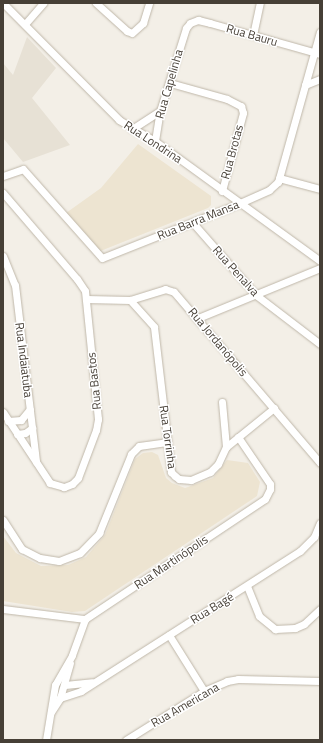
<!DOCTYPE html>
<html>
<head>
<meta charset="utf-8">
<style>
	body { margin:0 }
	#map { position:relative; width:323px; height:743px; overflow:hidden; background:#f3efe7; font-family:"Titillium Web",sans-serif }
	div>[style] { position:absolute }
	[style*='--x'] { left:calc(var(--x)*1px); top:calc(var(--y)*1px); width:calc(var(--w)*1px); rotate:calc(var(--a)*1deg) }
	.residential>* { inset:0; background:#e7e1d5 }
	.education>* { inset:0; background:#ede4d1 }
	.roads { filter:drop-shadow(0 0 1px #bfb7a9) drop-shadow(0 0 1px #bfb7a9) }
	.minor>* { height:7px; margin:-3.5px; padding:0 3.5px; transform-origin:3.5px; border-radius:3.5px; background:#fff }
	span { translate:-50% -50%; white-space:nowrap; text-align:center; line-height:1.15; -webkit-text-stroke:3px #fff; paint-order:stroke }
	.street-label { font-size:12px; color:#463f36 }
	.frame { position:absolute; inset:0; border:4px solid #463f36; pointer-events:none }
</style>
</head>
<body>
<div id="map">
	<div class="residential">
		<i style="clip-path:polygon(27px 37px,56px 68px,32px 98px,70px 145px,23px 162px,3px 138px,3px 63px,13px 75px)"></i>
	</div>
	<div class="education">
		<i style="clip-path:polygon(138px 144px,211px 196px,211px 205px,208px 208px,98px 252px,66px 213px,101px 188px)"></i>
		<i style="clip-path:polygon(152px 452px,158px 455px,166px 478px,172px 483px,185px 488px,213px 478px,227px 460px,248px 463px,260px 482px,257px 496px,85px 611px,72px 612px,3px 601px,3px 536px,16px 553px,41px 566px,68px 565px,86px 557px,105px 535px,135px 459px,143px 453px)"></i>
	</div>
	<div class="roads">
		<div class="minor">
			<i style="--x:3;--y:3;--w:165;--a:45.2"></i>
			<i style="--x:119;--y:120;--w:42;--a:30.3"></i>
			<i style="--x:155;--y:141;--w:204;--a:36"></i>
			<i style="--x:96;--y:3;--w:42;--a:42.1"></i>
			<i style="--x:127;--y:31;--w:5;--a:22"></i>
			<i style="--x:132;--y:33;--w:15;--a:-42"></i>
			<i style="--x:143;--y:23;--w:21;--a:-73"></i>
			<i style="--x:25;--y:24;--w:28;--a:-49"></i>
			<i style="--x:253;--y:35;--w:33;--a:-78"></i>
			<i style="--x:170;--y:83;--w:59;--a:15.7"></i>
			<i style="--x:227;--y:99;--w:16;--a:27"></i>
			<i style="--x:241;--y:106;--w:7;--a:74"></i>
			<i style="--x:243;--y:113;--w:81;--a:105.1"></i>
			<i style="--x:305;--y:85;--w:16;--a:-22"></i>
			<i style="--x:132;--y:129;--w:33;--a:-33"></i>
			<i style="--x:155;--y:141;--w:30;--a:-81"></i>
			<i style="--x:160;--y:111;--w:87;--a:-72.6"></i>
			<i style="--x:186;--y:28;--w:6;--a:-51"></i>
			<i style="--x:190;--y:23;--w:9;--a:-21"></i>
			<i style="--x:198;--y:20;--w:12;--a:14"></i>
			<i style="--x:210;--y:23;--w:114;--a:15.7"></i>
			<i style="--x:3;--y:176;--w:21;--a:-19"></i>
			<i style="--x:23;--y:169;--w:119;--a:48.4"></i>
			<i style="--x:102;--y:258;--w:149;--a:-21.7"></i>
			<i style="--x:240;--y:203;--w:32;--a:-24"></i>
			<i style="--x:269;--y:190;--w:12;--a:-42"></i>
			<i style="--x:278;--y:182;--w:156;--a:-74.4"></i>
			<i style="--x:279;--y:178;--w:42;--a:15"></i>
			<i style="--x:3;--y:193;--w:113;--a:49.3"></i>
			<i style="--x:77;--y:279;--w:14;--a:56"></i>
			<i style="--x:85;--y:291;--w:129;--a:84.2"></i>
			<i style="--x:98;--y:419;--w:11;--a:100"></i>
			<i style="--x:96;--y:430;--w:51;--a:110.6"></i>
			<i style="--x:78;--y:478;--w:8;--a:135"></i>
			<i style="--x:72;--y:484;--w:9;--a:159"></i>
			<i style="--x:64;--y:487;--w:15;--a:-164"></i>
			<i style="--x:50;--y:483;--w:85;--a:-123.5"></i>
			<i style="--x:193;--y:223;--w:96;--a:48.8"></i>
			<i style="--x:256;--y:295;--w:81;--a:37.4"></i>
			<i style="--x:3;--y:256;--w:31;--a:68"></i>
			<i style="--x:15;--y:285;--w:178;--a:83.2"></i>
			<i style="--x:86;--y:299;--w:44;--a:1.3"></i>
			<i style="--x:130;--y:300;--w:37;--a:-17"></i>
			<i style="--x:165;--y:289;--w:9;--a:18"></i>
			<i style="--x:174;--y:292;--w:225;--a:49.5"></i>
			<i style="--x:130;--y:300;--w:36;--a:48"></i>
			<i style="--x:154;--y:327;--w:146;--a:83.3"></i>
			<i style="--x:171;--y:472;--w:6;--a:45"></i>
			<i style="--x:175;--y:476;--w:5;--a:37"></i>
			<i style="--x:179;--y:479;--w:12;--a:5"></i>
			<i style="--x:191;--y:480;--w:21;--a:-23"></i>
			<i style="--x:210;--y:472;--w:11;--a:-45"></i>
			<i style="--x:218;--y:464;--w:19;--a:-65"></i>
			<i style="--x:226;--y:447;--w:62;--a:-39.1"></i>
			<i style="--x:198;--y:318;--w:132;--a:-22.3"></i>
			<i style="--x:222;--y:402;--w:45;--a:84.9"></i>
			<i style="--x:8;--y:421;--w:13;--a:-4"></i>
			<i style="--x:21;--y:420;--w:14;--a:-51"></i>
			<i style="--x:17;--y:434;--w:8;--a:-7"></i>
			<i style="--x:25;--y:433;--w:9;--a:-36"></i>
			<i style="--x:3;--y:520;--w:35;--a:57"></i>
			<i style="--x:22;--y:549;--w:20;--a:27"></i>
			<i style="--x:40;--y:558;--w:19;--a:9"></i>
			<i style="--x:59;--y:561;--w:22;--a:-21"></i>
			<i style="--x:80;--y:553;--w:28;--a:-46"></i>
			<i style="--x:99;--y:533;--w:85;--a:-67.9"></i>
			<i style="--x:131;--y:454;--w:11;--a:-45"></i>
			<i style="--x:139;--y:446;--w:28;--a:-8"></i>
			<i style="--x:247;--y:586;--w:32;--a:68"></i>
			<i style="--x:259;--y:616;--w:21;--a:39"></i>
			<i style="--x:275;--y:629;--w:20;--a:-3"></i>
			<i style="--x:295;--y:628;--w:10;--a:-24"></i>
			<i style="--x:304;--y:624;--w:22;--a:-43"></i>
			<i style="--x:3;--y:609;--w:83;--a:7"></i>
			<i style="--x:85;--y:619;--w:216;--a:-33.7"></i>
			<i style="--x:265;--y:499;--w:11;--a:-63"></i>
			<i style="--x:270;--y:489;--w:5;--a:-90"></i>
			<i style="--x:270;--y:484;--w:57;--a:-124.2"></i>
			<i style="--x:169;--y:635;--w:66;--a:58"></i>
			<i style="--x:65;--y:685;--w:27;--a:-6"></i>
			<i style="--x:60;--y:698;--w:22;--a:-18"></i>
			<i style="--x:81;--y:691;--w:260;--a:-32.6"></i>
			<i style="--x:300;--y:551;--w:20;--a:-45"></i>
			<i style="--x:314;--y:537;--w:15;--a:-67"></i>
			<i style="--x:51;--y:712;--w:17;--a:-57"></i>
			<i style="--x:60;--y:698;--w:36;--a:-74"></i>
			<i style="--x:46;--y:740;--w:56;--a:-80.7"></i>
			<i style="--x:55;--y:685;--w:34;--a:-60"></i>
			<i style="--x:72;--y:655;--w:38;--a:-70"></i>
			<i style="--x:126;--y:740;--w:92;--a:-32.1"></i>
			<i style="--x:204;--y:691;--w:25;--a:-23"></i>
			<i style="--x:227;--y:681;--w:11;--a:-10"></i>
			<i style="--x:238;--y:679;--w:82;--a:1.4"></i>
		</div>
	</div>
	<div class="street-label">
		<span style="left:252px;top:35px;rotate:16deg">Rua Bauru</span>
		<span style="left:169px;top:84px;rotate:-74deg">Rua Capelinha</span>
		<span style="left:153px;top:142px;rotate:33deg">Rua Londrina</span>
		<span style="left:232px;top:152px;rotate:-75deg">Rua Brotas</span>
		<span style="left:198px;top:220px;rotate:-22deg">Rua Barra Mansa</span>
		<span style="left:236px;top:271px;rotate:48deg">Rua Penalva</span>
		<span style="left:218px;top:342px;rotate:50deg">Rua Jordanópolis</span>
		<span style="left:24px;top:360px;rotate:83deg">Rua Indaiatuba</span>
		<span style="left:94px;top:381px;rotate:-96deg">Rua Bastos</span>
		<span style="left:168px;top:437px;rotate:82deg">Rua Torrinha</span>
		<span style="left:171px;top:562px;rotate:-34deg">Rua Martinópolis</span>
		<span style="left:212px;top:608px;rotate:-32deg">Rua Bagé</span>
		<span style="left:185px;top:705px;rotate:-30deg">Rua Americana</span>
	</div>
	<div class="frame"></div>
</div>
</body>
</html>
